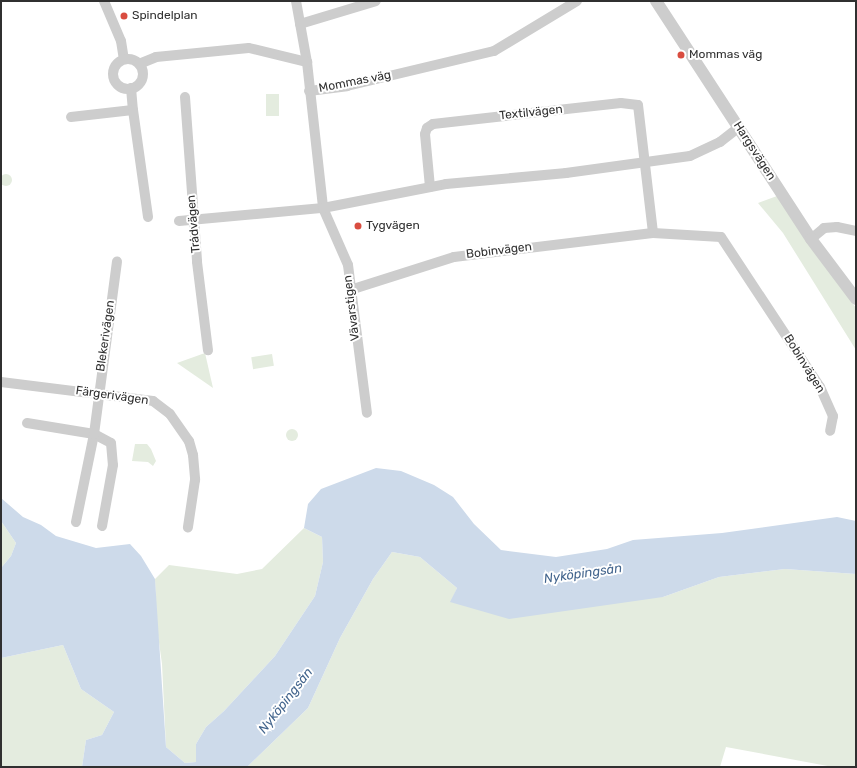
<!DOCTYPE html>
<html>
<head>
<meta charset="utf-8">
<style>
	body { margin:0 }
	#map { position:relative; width:857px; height:768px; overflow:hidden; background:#fff; font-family:Rubik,sans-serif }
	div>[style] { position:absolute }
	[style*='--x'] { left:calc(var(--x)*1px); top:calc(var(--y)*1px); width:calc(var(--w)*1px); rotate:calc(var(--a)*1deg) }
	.green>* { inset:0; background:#e4ecdf; transform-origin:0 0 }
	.round { border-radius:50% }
	.water>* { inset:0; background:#cddaea }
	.minor>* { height:10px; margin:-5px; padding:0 5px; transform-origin:5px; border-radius:5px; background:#cdcdcd }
	.minor>.ring { margin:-5px; padding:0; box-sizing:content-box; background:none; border:10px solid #cdcdcd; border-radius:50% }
	.tertiary>* { height:12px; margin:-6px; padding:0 6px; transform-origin:6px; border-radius:6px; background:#cdcdcd }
	.dots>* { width:11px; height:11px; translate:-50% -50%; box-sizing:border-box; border:2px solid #fff; border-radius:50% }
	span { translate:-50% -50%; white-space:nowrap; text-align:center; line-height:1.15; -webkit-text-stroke:4px #fff; paint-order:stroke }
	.poi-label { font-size:12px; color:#303030 }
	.left { translate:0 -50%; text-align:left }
	.street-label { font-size:12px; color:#303030 }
	.water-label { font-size:13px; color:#43658d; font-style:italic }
	.frame { position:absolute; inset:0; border:2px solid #303030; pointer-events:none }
</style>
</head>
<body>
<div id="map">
	<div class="green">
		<i style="left:266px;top:94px;width:13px;height:22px"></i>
		<i class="round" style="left:0;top:174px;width:12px;height:12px"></i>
		<i style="clip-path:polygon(777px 196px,856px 308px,856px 350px,783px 233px,758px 203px)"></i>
		<i style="clip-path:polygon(205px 353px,213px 388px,177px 363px)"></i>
		<i style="left:272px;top:354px;width:12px;height:21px;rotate:81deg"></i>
		<i class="round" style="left:286px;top:429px;width:12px;height:12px"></i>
		<i style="clip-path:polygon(135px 444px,147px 444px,151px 449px,156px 461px,153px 466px,148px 462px,132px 461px)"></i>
		<i style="clip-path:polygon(1px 521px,16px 543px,11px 556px,1px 568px)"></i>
		<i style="clip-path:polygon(304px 528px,322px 537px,323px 562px,315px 596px,275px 656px,224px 711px,206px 727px,196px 744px,196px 762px,185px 763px,166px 747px,162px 664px,157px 628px,155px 579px,169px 565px,237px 574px,262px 569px)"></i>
		<i style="clip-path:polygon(392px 552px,420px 557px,457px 588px,451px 602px,663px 597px,719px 577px,785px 569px,856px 574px,856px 767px,833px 767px,726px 747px,720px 767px,247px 767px,308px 708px,340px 638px,373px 579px)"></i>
		<i style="clip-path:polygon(63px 645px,81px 689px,114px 712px,102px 735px,86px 740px,82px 767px,1px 767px,1px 658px)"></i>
	</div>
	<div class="water">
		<i style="clip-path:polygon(376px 468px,401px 471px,434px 485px,453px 497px,474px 524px,501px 550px,556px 557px,607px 549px,633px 540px,722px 533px,837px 517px,856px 521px,856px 574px,785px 569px,719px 577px,663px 597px,509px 619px,450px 602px,457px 588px,420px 557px,392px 552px,373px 579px,340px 638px,308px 708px,247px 767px,82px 767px,86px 740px,102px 735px,114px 712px,81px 689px,63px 645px,1px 658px,1px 568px,11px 556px,16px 543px,1px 521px,1px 498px,23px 517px,41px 525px,56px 536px,96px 548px,130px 544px,141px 556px,155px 579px,166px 747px,185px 763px,196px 762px,196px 744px,206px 727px,224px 711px,275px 656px,315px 596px,323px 562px,322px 537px,304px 528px,308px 504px,321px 489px)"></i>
	</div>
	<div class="minor">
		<i style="--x:104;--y:1;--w:43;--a:67"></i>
		<i style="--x:121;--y:41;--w:18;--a:81"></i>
		<i style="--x:296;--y:1;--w:62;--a:79.8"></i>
		<i style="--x:307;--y:62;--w:147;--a:83.7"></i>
		<i style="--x:323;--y:208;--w:62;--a:66.3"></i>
		<i style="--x:348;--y:265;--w:149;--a:82.7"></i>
		<i style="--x:300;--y:24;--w:79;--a:-16.8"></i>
		<i class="ring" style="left:113px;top:59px;width:20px;height:20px"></i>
		<i style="--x:139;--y:64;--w:18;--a:-22"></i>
		<i style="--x:156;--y:57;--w:93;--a:-5.5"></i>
		<i style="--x:249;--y:48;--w:60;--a:13.6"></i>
		<i style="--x:131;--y:88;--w:22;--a:85"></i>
		<i style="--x:309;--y:91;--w:38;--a:-7"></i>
		<i style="--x:347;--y:86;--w:151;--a:-13.4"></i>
		<i style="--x:494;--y:51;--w:97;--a:-31.1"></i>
		<i style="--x:185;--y:97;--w:165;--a:85.8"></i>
		<i style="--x:197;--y:262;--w:89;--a:82.9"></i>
		<i style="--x:71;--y:117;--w:62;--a:-6.4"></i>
		<i style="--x:133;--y:110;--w:108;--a:82"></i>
		<i style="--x:430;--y:187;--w:53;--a:-95.4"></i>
		<i style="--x:425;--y:134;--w:6;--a:-72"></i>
		<i style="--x:427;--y:128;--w:7;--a:-34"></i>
		<i style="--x:433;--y:124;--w:189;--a:-6.4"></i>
		<i style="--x:621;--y:103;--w:17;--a:7"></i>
		<i style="--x:638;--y:105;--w:129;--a:83.3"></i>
		<i style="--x:179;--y:221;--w:145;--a:-5.2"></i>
		<i style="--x:323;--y:208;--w:125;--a:-11"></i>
		<i style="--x:446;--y:184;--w:121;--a:-5.2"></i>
		<i style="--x:566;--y:173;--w:125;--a:-7.8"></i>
		<i style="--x:690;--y:156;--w:33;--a:-25"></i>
		<i style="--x:720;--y:142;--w:24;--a:-38"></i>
		<i style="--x:811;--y:239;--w:17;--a:-40"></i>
		<i style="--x:824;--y:228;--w:13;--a:-4"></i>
		<i style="--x:837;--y:227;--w:19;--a:12"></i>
		<i style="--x:350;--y:290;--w:109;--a:-17.6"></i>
		<i style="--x:454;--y:257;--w:200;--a:-6.9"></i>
		<i style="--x:653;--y:233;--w:68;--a:3.4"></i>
		<i style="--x:721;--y:237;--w:180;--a:56.6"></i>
		<i style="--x:820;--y:387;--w:32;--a:66"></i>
		<i style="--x:833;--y:416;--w:15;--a:101"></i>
		<i style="--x:1;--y:382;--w:153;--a:7.1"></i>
		<i style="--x:153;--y:401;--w:21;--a:37"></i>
		<i style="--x:170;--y:414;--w:33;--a:55"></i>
		<i style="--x:189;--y:441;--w:15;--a:74"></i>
		<i style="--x:193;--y:455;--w:25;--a:85"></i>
		<i style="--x:195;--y:480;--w:48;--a:98.5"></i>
		<i style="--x:27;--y:423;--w:68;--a:9.3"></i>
		<i style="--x:94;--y:434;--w:19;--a:28"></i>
		<i style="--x:111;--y:443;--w:22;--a:85"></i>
		<i style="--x:113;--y:465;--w:62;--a:100.2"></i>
		<i style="--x:76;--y:522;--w:90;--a:-78.4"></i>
		<i style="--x:94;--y:434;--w:174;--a:-82.4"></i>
	</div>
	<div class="tertiary">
		<i style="--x:656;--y:1;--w:284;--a:56.9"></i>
		<i style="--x:811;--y:239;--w:75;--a:53.1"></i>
	</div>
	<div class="dots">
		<i style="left:124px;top:16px;background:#d94d40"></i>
		<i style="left:681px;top:55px;background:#d94d40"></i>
		<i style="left:358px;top:226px;background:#d94d40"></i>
	</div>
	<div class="poi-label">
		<span class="left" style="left:132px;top:16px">Spindelplan</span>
		<span class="left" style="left:689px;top:55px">Mommas väg</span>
		<span class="left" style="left:366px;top:226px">Tygvägen</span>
	</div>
	<div class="street-label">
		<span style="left:355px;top:82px;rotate:-11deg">Mommas väg</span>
		<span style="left:531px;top:113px;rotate:-6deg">Textilvägen</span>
		<span style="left:754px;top:151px;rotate:57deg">Hargsvägen</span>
		<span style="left:194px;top:224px;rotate:-95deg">Trådvägen</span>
		<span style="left:499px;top:251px;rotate:-7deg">Bobinvägen</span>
		<span style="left:352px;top:308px;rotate:-97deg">Vävarstigen</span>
		<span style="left:106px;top:336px;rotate:-82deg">Blekerivägen</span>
		<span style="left:804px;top:364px;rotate:58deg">Bobinvägen</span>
		<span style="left:112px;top:396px;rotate:8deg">Färgerivägen</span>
	</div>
	<div class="water-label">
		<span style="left:583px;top:574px;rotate:-8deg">Nyköpingsån</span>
		<span style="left:286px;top:701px;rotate:-52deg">Nyköpingsån</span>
	</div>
	<div class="frame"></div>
</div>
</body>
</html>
